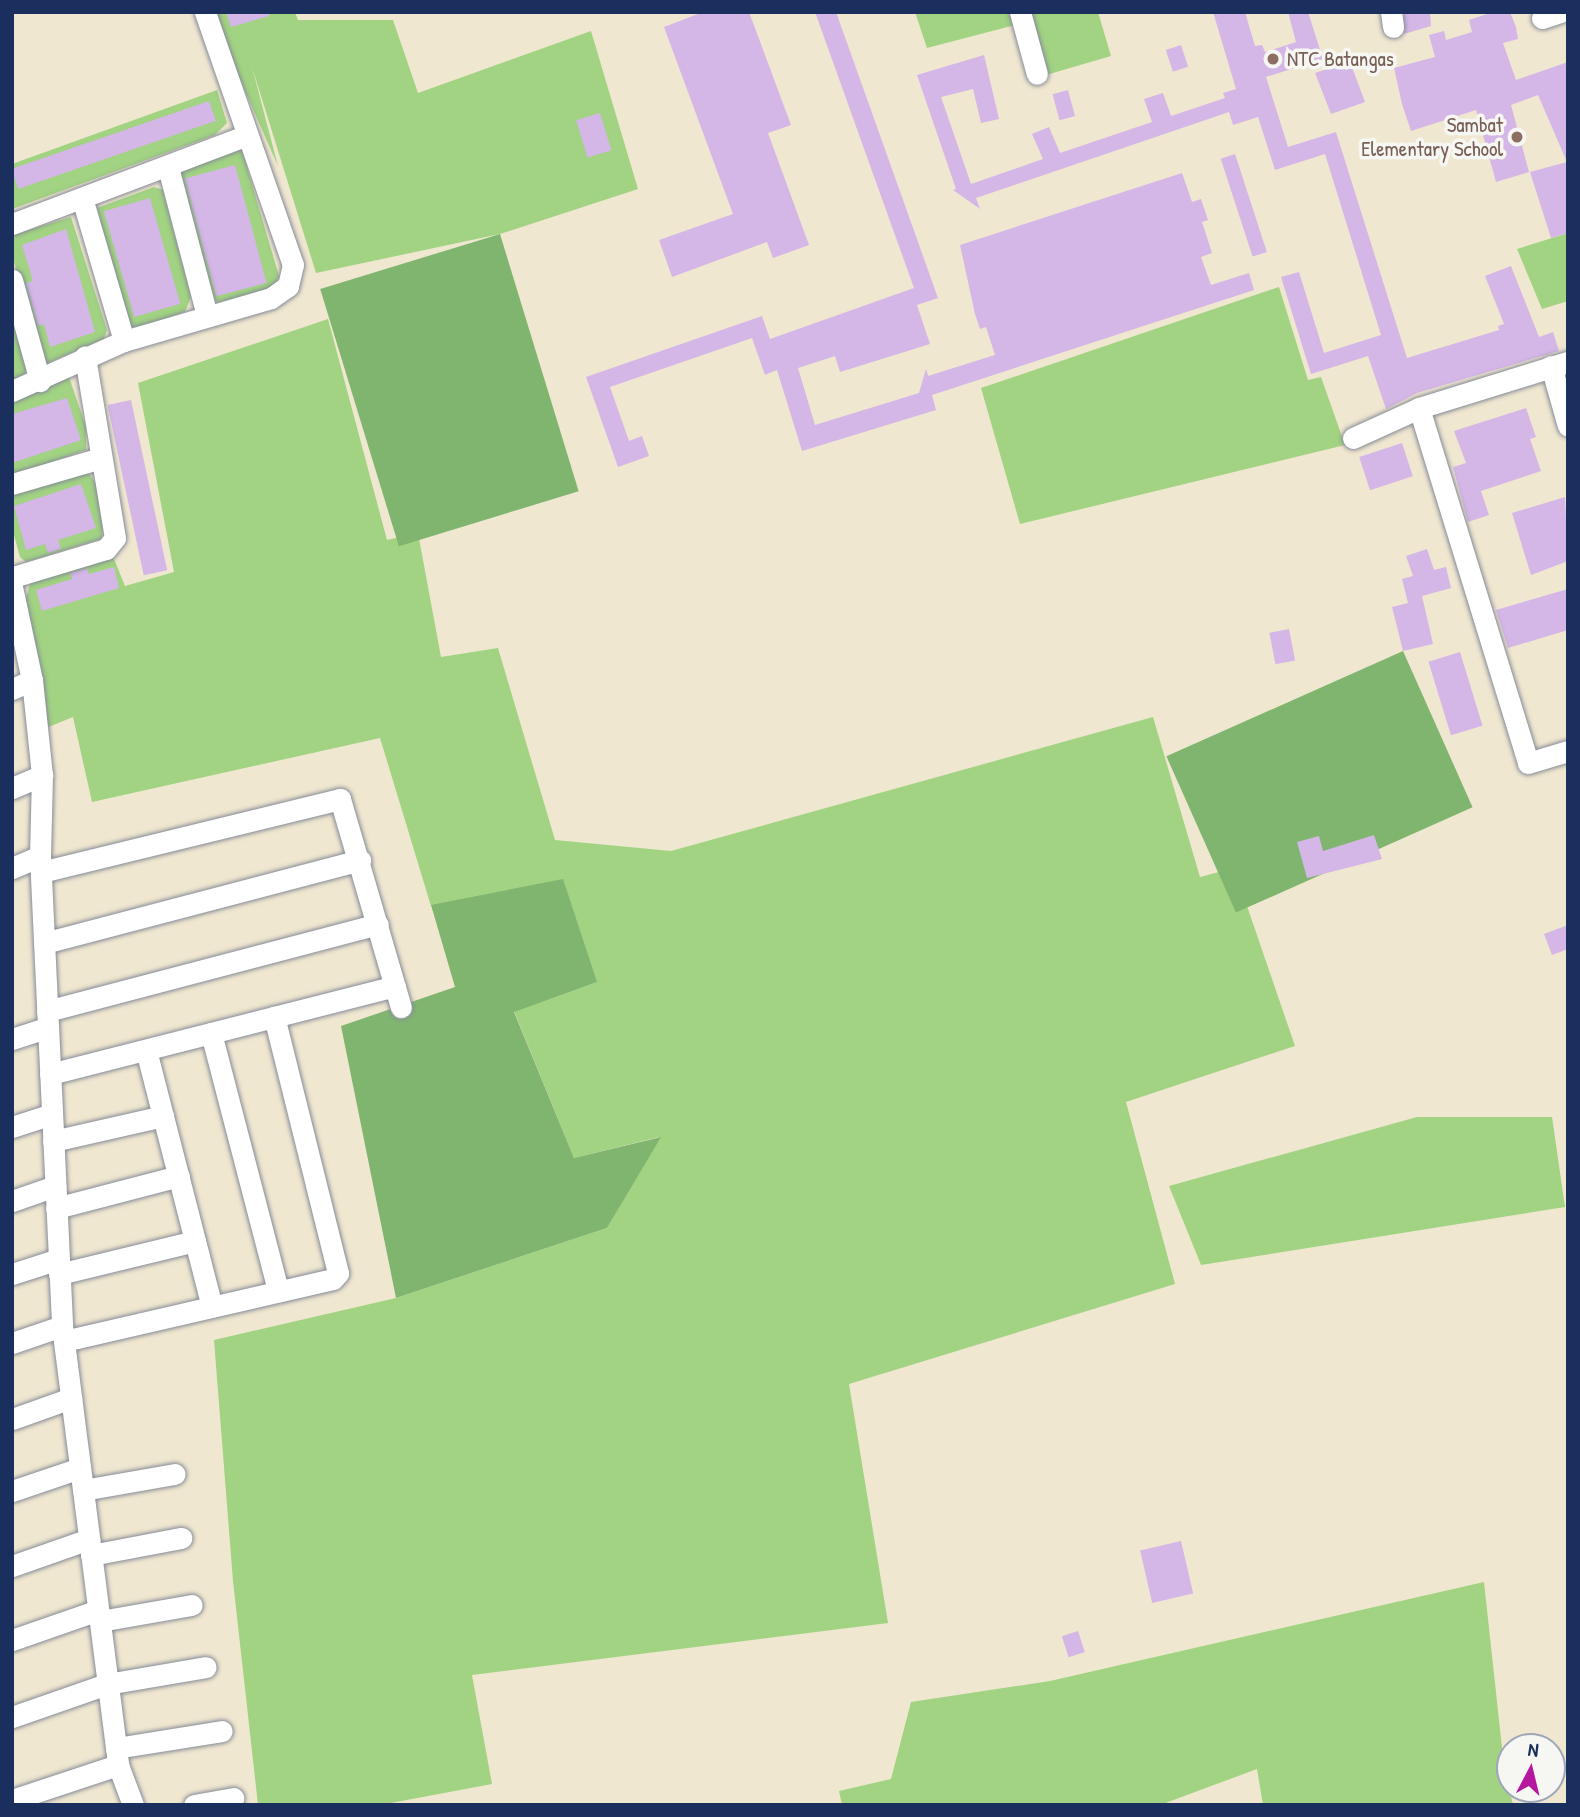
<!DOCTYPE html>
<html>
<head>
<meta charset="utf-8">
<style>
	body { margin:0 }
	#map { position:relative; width:1580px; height:1817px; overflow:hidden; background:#f0e7d0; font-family:"Patrick Hand",sans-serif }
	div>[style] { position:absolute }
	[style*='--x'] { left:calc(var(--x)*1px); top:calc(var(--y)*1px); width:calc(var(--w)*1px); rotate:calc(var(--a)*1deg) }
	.green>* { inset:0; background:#a1d382 }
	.forest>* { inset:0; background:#80b570; transform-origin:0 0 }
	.building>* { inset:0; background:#d4b6e7; transform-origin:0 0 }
	.roads { filter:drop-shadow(0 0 2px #868b97) drop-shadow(0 0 2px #868b97) }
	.minor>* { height:21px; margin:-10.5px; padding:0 10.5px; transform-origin:10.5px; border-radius:10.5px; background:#fff }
	.dots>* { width:19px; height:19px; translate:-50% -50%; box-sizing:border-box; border:4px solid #f6f6f2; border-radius:50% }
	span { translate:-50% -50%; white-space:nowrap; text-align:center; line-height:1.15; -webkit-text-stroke:7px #f6f6f2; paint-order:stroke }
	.education-label { font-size:21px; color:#785e54 }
	.left { translate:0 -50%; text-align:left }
	.right { translate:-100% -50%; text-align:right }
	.frame { position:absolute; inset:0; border:14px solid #1b2f5e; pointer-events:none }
	.north { position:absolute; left:1496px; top:1733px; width:70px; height:70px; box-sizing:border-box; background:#f6f6f2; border:2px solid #9ea6b7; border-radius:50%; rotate:7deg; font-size:19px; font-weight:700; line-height:28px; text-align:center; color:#1b2f5e }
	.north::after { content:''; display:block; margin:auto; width:24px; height:32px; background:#b5179e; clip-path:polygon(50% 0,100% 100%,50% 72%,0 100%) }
</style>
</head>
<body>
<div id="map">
	<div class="green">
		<i style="clip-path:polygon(216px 12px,295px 12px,298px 20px,393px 20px,418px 93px,591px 31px,638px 189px,500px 234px,316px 273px,252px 67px,278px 166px,220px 34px)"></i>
		<i style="clip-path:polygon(915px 12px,1012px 12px,1015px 25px,927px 48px)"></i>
		<i style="clip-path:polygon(1027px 12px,1098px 12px,1111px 56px,1046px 75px)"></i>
		<i style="clip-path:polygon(217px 90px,227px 123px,215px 135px,12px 209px,12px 164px)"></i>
		<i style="clip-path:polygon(241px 147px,279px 276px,273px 288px,219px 302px,211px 298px,176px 175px)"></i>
		<i style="clip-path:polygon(154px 187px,163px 190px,191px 297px,185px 312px,137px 329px,126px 324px,97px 208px)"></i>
		<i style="clip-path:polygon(71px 217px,107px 330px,104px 339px,43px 365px,12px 255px,12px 235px)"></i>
		<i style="clip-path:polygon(1568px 233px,1568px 301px,1542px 309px,1517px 249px)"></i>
		<i style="clip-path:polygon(1279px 287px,1308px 380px,1321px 377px,1345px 445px,1020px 524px,981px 388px)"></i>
		<i style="clip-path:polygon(12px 315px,27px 368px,24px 376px,12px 381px)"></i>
		<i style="clip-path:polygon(328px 319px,387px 540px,418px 533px,441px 657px,498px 648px,555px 840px,671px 851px,1153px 717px,1200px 877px,1234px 868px,1295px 1046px,1126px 1102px,1175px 1284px,849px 1384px,888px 1623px,472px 1675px,492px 1784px,380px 1805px,258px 1805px,233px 1581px,214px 1340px,396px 1298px,607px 1228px,659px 1137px,574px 1158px,514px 1011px,597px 982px,431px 906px,380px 738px,92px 802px,73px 717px,46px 728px,26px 598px,31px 580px,112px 554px,125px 586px,174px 572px,138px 383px)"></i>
		<i style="clip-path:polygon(69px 377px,86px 427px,86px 450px,12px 476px,12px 397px)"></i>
		<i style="clip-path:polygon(88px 472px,96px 484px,103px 529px,101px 539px,26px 562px,20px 557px,12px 528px,12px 491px)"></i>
		<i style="clip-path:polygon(1417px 1117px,1552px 1117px,1565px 1207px,1201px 1265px,1169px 1186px)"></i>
		<i style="clip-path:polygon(1484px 1582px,1504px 1766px,1513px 1805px,1263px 1805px,1257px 1769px,1160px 1805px,842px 1805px,839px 1791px,891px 1779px,911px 1702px,1050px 1681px)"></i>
	</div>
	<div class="forest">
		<i style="left:500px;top:234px;width:269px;height:188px;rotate:73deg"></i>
		<i style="left:1403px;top:651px;width:171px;height:259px;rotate:66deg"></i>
		<i style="clip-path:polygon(563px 879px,597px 982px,514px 1012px,574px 1158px,661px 1137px,607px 1228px,396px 1298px,341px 1026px,455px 987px,431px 905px)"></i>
	</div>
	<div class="building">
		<i style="clip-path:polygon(226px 12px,269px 12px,269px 16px,231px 27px)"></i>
		<i style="clip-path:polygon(703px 12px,749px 12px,791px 125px,768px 133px,809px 245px,773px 258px,767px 242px,672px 277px,659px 240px,733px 214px,664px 27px)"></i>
		<i style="clip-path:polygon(815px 12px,836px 12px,938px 298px,917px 305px,930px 344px,840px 372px,835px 356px,798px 368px,815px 425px,919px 393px,926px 369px,928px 376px,995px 355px,986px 327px,980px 329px,975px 314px,960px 245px,1182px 173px,1192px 202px,1201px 199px,1208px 220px,1202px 222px,1212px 253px,1201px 257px,1211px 285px,1249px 273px,1254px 290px,932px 395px,936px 410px,802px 451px,777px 370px,765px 375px,752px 338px,610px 387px,629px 441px,642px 436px,649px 456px,618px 467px,586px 377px,762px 316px,770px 339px,914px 288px)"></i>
		<i style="clip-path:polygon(1213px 12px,1245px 12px,1255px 46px,1262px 45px,1265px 52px,1296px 42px,1288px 12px,1308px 12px,1323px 59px,1266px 77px,1288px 147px,1336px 132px,1407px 358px,1499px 330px,1498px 326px,1504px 324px,1485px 276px,1511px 266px,1539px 337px,1553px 332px,1559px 351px,1417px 393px,1386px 409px,1368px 356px,1311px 374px,1281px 277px,1299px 272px,1324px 353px,1381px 335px,1325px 154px,1275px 170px,1258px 117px,1233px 125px,1229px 112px,976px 198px,980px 209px,953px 190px,956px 189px,917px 75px,984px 55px,999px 119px,981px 123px,973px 89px,941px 97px,971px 184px,1043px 159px,1032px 134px,1049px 127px,1060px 153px,1152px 122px,1144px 99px,1163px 93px,1171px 116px,1225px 98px,1223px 93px,1236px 89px)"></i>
		<i style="clip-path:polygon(1404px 12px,1430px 12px,1431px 26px,1404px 34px)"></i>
		<i style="clip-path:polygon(1493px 12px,1510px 12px,1516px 27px,1518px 39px,1503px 43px,1516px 80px,1568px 62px,1568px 233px,1551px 238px,1530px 172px,1567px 162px,1538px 95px,1511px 105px,1529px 172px,1496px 182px,1476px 110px,1411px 131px,1402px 104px,1394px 68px,1435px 57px,1429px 35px,1444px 31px,1446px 40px,1472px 32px,1469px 20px)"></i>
		<i style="left:1181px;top:45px;width:23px;height:16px;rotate:72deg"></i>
		<i style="clip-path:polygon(1342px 64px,1345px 70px,1352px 67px,1365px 102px,1331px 114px,1315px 73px)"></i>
		<i style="left:1068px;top:90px;width:27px;height:16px;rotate:75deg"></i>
		<i style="left:209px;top:101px;width:21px;height:209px;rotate:71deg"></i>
		<i style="left:600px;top:113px;width:39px;height:25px;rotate:73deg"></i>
		<i style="left:1235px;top:154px;width:103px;height:15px;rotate:72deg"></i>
		<i style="left:235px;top:165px;width:122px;height:52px;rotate:75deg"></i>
		<i style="left:150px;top:198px;width:110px;height:48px;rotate:74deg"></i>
		<i style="clip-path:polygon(66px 229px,95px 332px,50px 347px,44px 324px,38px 326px,26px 283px,33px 281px,22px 245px)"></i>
		<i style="clip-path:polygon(67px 398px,81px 440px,12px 463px,12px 414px)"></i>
		<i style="left:131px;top:400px;width:174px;height:24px;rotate:78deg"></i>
		<i style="clip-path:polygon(1526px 408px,1536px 437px,1530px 439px,1541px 471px,1481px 491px,1489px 515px,1468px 522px,1453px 467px,1466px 463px,1454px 431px)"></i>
		<i style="left:1402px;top:443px;width:35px;height:45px;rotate:72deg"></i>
		<i style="clip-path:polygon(81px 484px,96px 528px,58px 540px,61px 549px,48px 553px,45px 544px,26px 550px,14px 506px)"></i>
		<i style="clip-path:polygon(1565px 497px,1568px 561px,1531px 575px,1512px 513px)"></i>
		<i style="clip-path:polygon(1427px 549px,1434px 570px,1446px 567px,1451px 588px,1422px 596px,1433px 644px,1403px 651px,1392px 607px,1408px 603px,1402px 579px,1413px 576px,1406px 556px)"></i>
		<i style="clip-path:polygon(114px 567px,119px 588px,42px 611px,36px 590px,72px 579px,70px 573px,87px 568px,89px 574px)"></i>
		<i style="clip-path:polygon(1568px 589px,1568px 630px,1508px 648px,1496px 610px)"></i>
		<i style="left:1289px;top:629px;width:32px;height:20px;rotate:79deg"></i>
		<i style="left:1460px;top:652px;width:77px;height:33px;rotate:73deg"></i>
		<i style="clip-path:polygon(1374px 835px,1382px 859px,1307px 878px,1297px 842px,1319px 836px,1323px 851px)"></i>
		<i style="clip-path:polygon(1568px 925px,1568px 949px,1552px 955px,1544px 934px)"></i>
		<i style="left:1181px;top:1541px;width:54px;height:42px;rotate:77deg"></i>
		<i style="left:1078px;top:1631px;width:22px;height:17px;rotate:72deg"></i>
	</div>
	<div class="roads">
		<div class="minor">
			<i style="--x:1020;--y:12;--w:64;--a:74.7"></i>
			<i style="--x:1391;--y:12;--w:15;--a:82"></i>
			<i style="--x:1542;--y:18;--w:20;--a:-18"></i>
			<i style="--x:168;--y:167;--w:154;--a:75.3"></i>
			<i style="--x:82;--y:198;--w:149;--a:73.6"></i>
			<i style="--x:12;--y:224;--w:251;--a:-20.7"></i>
			<i style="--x:12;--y:280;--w:105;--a:74.5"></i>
			<i style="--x:1551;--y:366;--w:62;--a:74.2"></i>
			<i style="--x:12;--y:391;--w:123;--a:-24.1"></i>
			<i style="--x:124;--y:341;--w:153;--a:-16.3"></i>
			<i style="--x:271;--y:298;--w:21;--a:-35"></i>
			<i style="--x:288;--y:286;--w:22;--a:-77"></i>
			<i style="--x:293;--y:265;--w:268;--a:-109.2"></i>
			<i style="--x:1419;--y:408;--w:371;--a:72.9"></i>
			<i style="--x:1528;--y:763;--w:42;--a:-16.7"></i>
			<i style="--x:1353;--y:438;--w:72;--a:-24.4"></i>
			<i style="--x:1419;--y:408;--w:156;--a:-17.2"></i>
			<i style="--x:12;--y:484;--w:93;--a:-16.3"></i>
			<i style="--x:13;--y:577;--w:97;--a:-16.8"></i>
			<i style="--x:106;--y:549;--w:14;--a:-51"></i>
			<i style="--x:115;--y:538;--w:184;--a:-99.4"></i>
			<i style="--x:12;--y:587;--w:95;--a:77.9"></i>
			<i style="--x:32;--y:680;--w:96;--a:84"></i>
			<i style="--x:42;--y:775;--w:81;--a:91.4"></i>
			<i style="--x:40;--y:856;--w:471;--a:87.3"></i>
			<i style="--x:62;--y:1326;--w:443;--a:82.7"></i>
			<i style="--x:118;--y:1765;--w:43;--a:69.4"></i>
			<i style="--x:12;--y:689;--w:22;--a:-24"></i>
			<i style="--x:12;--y:788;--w:33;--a:-23"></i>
			<i style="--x:12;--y:868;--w:30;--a:-23"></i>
			<i style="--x:41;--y:872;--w:308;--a:-13.7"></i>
			<i style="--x:340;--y:799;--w:217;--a:73.7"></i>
			<i style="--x:44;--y:943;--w:327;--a:-14.7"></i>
			<i style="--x:47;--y:1011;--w:342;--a:-14.7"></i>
			<i style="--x:211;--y:1033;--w:267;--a:75.4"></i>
			<i style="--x:12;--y:1039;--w:38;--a:-18"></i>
			<i style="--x:146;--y:1050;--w:265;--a:75.6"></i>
			<i style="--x:50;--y:1074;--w:356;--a:-14.3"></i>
			<i style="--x:12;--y:1127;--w:42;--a:-18"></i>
			<i style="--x:53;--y:1141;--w:113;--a:-12.8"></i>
			<i style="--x:12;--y:1201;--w:46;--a:-19.2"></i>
			<i style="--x:56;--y:1208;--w:127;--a:-14.6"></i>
			<i style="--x:12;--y:1274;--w:49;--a:-17.7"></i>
			<i style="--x:59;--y:1274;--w:140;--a:-13.6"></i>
			<i style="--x:64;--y:1341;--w:276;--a:-13"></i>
			<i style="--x:333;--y:1279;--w:8;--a:-50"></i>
			<i style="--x:338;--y:1273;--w:264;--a:-104"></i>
			<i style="--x:12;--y:1343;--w:53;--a:-18.8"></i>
			<i style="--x:12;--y:1419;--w:63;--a:-19.6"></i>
			<i style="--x:83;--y:1490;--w:93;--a:-9.9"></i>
			<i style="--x:12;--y:1491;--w:72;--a:-18.7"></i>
			<i style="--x:91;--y:1555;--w:92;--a:-10.7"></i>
			<i style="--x:12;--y:1566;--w:82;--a:-19.3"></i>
			<i style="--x:100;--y:1621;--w:93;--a:-9.9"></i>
			<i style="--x:12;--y:1640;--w:91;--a:-19.2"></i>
			<i style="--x:12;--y:1717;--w:101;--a:-19.2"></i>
			<i style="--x:107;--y:1684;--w:100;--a:-9.7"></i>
			<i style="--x:116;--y:1748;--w:107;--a:-9.1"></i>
			<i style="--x:12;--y:1800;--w:112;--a:-18.3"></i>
			<i style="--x:194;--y:1805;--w:40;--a:-10"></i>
		</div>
	</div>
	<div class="dots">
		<i style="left:1273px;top:59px;background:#8d6e63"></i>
		<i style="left:1517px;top:137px;background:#8d6e63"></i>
	</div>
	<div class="education-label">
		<span class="left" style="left:1287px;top:59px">NTC Batangas</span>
		<span class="right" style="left:1503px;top:137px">Sambat<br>Elementary School</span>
	</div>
	<div class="frame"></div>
	<div class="north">N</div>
</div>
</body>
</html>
